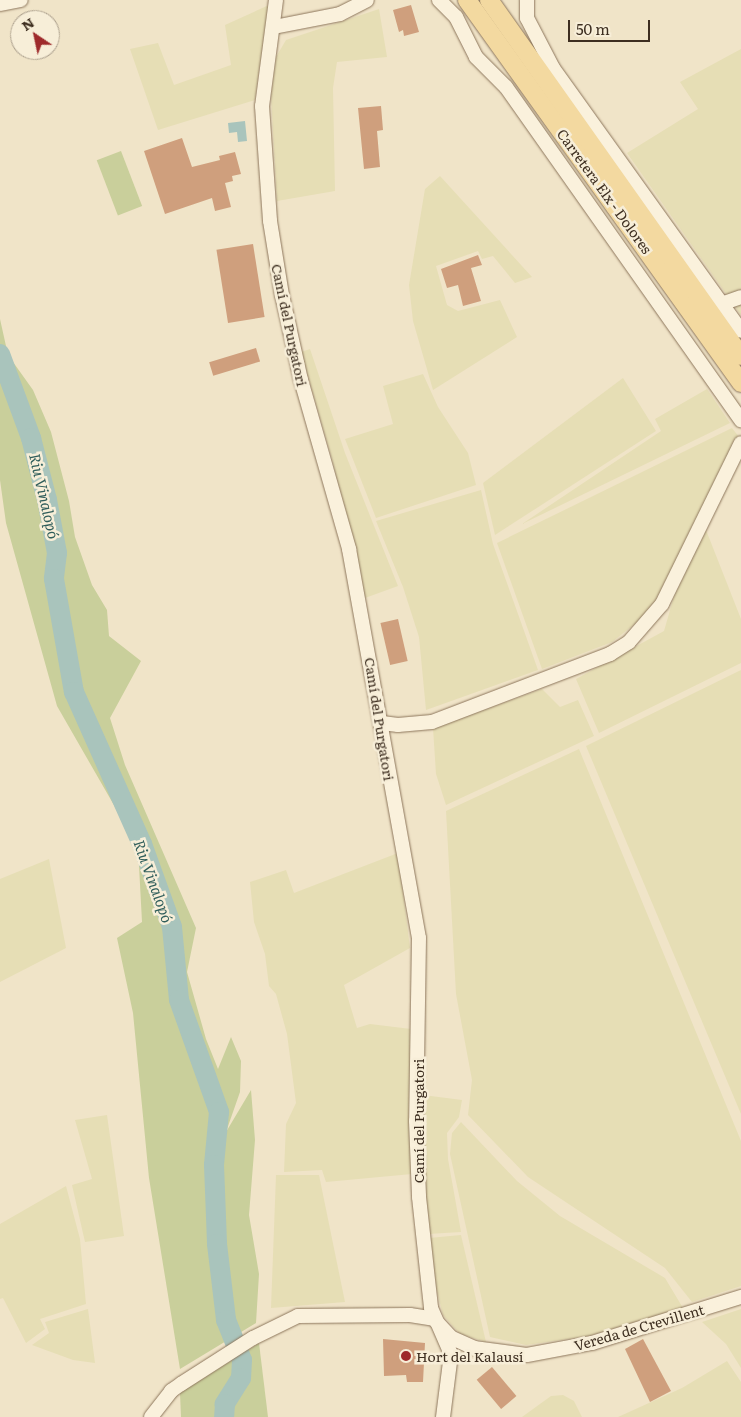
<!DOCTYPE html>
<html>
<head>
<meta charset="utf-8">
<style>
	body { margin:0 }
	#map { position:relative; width:741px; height:1417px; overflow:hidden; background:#f0e4c8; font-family:Literata,serif }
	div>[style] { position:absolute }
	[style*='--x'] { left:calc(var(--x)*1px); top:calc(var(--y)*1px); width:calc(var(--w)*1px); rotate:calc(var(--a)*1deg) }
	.farmland>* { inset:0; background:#e6deb5 }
	.green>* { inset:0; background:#c9cf9b; transform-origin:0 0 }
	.water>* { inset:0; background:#a9c4bc }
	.river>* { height:20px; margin:-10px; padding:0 10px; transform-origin:10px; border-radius:10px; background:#a9c4bc }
	.building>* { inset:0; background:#cf9f7d; transform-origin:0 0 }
	.roads { filter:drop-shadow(0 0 1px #8d765c) drop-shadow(0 0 1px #8d765c) }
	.minor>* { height:14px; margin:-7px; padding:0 7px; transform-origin:7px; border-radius:7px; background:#faf1dc }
	.major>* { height:18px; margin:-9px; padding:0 9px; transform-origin:9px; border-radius:9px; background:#f3d9a0 }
	.dots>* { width:14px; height:14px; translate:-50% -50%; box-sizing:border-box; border:2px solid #f7eed8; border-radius:50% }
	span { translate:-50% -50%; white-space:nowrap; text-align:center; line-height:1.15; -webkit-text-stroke:5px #f7eed8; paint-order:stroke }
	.street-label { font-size:14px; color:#3d2e20 }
	.poi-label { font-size:14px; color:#3d2e20 }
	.left { translate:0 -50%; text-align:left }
	.water-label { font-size:15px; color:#2f5d5a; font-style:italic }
	.north { position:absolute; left:10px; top:10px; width:50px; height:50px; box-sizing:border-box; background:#f7eed8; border:1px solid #ada18e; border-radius:50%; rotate:326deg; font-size:14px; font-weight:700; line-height:20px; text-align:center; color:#3d2e20 }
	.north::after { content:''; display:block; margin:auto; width:18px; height:22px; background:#9e2a2b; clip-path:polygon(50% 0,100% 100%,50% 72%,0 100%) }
	.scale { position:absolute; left:568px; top:20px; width:82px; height:22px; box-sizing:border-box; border:2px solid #3d2e20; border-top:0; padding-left:6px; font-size:15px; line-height:18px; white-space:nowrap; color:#3d2e20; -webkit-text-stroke:4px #f7eed8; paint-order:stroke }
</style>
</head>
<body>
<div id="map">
	<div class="farmland">
		<i style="clip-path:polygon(269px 5px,255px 100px,158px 130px,130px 49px,158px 43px,174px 85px,231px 65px,225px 25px)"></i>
		<i style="clip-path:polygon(379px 9px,387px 57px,337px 62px,333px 88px,335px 191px,277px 201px,271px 96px,276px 57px,286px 40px)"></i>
		<i style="clip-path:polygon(741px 49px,741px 315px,627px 153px,698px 109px,680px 82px)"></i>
		<i style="clip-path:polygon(440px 176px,532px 277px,515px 283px,493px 256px,482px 259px,478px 251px,436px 266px,447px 305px,458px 311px,500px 300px,517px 337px,433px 390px,413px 321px,409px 285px,425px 189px)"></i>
		<i style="clip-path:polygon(310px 349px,345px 453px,398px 586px,365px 598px,332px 459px,301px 352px)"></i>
		<i style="clip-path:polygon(423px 374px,438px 407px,468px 453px,476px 485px,376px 518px,345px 439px,393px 424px,383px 386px)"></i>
		<i style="clip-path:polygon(623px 378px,656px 431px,495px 535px,483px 483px)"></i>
		<i style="clip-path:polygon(707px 389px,730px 423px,522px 524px,661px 431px,655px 419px)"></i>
		<i style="clip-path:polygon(732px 428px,739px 437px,650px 612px,612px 642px,542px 669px,497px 543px)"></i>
		<i style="clip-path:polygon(481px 490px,493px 544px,538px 670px,426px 710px,419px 637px,403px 587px,376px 521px)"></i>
		<i style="clip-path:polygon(706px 530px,741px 619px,741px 663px,599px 733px,576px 679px,664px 631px,675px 593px)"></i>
		<i style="clip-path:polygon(741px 670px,741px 1114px,586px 746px)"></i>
		<i style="clip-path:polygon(542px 689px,560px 707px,578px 700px,594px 736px,446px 805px,436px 774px,433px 728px)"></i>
		<i style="clip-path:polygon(579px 749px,741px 1141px,741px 1286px,692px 1302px,665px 1268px,528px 1177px,468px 1115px,472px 1080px,456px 994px,446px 811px)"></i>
		<i style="clip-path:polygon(398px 853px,410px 948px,344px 985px,357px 1028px,370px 1024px,411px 1029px,412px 1174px,326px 1182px,322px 1170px,284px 1172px,286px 1124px,296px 1103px,287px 1034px,276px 994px,269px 986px,265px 954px,254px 922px,250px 882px,286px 870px,294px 893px)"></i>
		<i style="clip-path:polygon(49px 859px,66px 948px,0 982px,0 879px)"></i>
		<i style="clip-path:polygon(423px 1095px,462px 1100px,459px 1117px,447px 1133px,448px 1159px,461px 1232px,428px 1234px,423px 1192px)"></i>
		<i style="clip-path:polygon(107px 1115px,124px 1236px,85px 1242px,72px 1185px,92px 1179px,75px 1120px)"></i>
		<i style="clip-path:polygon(461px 1122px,517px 1181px,560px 1216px,665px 1278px,683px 1308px,589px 1336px,526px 1345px,490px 1337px,450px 1154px,452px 1133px)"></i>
		<i style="clip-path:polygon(276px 1175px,319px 1175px,345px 1302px,271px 1308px)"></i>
		<i style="clip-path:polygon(66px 1186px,80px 1239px,86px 1304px,40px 1319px,45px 1329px,26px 1343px,3px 1298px,0 1299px,0 1224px)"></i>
		<i style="clip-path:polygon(461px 1235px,486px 1342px,460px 1334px,443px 1315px,436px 1288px,429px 1238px)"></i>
		<i style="clip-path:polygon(88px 1309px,95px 1363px,73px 1360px,32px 1345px,49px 1333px,45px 1322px)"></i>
		<i style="clip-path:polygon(741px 1309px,741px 1368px,726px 1344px,702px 1322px)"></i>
		<i style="clip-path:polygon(727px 1361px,741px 1382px,741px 1417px,618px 1417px,682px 1388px)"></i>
		<i style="clip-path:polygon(563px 1395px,574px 1401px,582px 1417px,522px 1417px,551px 1396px)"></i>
	</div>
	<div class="green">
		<i style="left:121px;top:151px;width:59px;height:26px;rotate:69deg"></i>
		<i style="clip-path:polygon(0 319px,8px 355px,33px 390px,51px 432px,69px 501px,75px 537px,92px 585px,107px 610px,109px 636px,141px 661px,110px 718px,125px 765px,196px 928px,187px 972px,206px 1039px,218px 1069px,231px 1037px,241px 1061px,240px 1092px,226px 1132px,251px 1090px,255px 1140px,249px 1215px,259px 1274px,256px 1323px,180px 1369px,149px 1178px,133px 1013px,117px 938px,142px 922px,138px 847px,57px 706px,6px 523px,0 480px)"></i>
		<i style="clip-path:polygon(259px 1343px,268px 1417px,181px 1417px,180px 1393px)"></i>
	</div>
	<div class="water">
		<i style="clip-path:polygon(245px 121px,247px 141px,238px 142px,237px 132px,229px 133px,228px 123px)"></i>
	</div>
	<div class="river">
		<i style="--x:0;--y:354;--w:90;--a:69.7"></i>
		<i style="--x:31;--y:438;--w:64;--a:75.5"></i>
		<i style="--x:47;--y:500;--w:54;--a:79.3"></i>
		<i style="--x:57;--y:553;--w:26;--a:97"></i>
		<i style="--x:54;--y:579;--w:115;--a:80"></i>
		<i style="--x:74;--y:692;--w:167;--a:65.9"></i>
		<i style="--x:142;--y:844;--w:88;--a:70.1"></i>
		<i style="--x:172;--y:927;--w:73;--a:84.5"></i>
		<i style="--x:179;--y:1000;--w:119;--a:70.3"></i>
		<i style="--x:219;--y:1112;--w:53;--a:95.4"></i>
		<i style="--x:214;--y:1165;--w:79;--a:87.8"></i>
		<i style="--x:217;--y:1244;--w:77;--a:83.2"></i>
		<i style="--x:226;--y:1320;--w:43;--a:68.2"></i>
		<i style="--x:242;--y:1360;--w:18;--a:93"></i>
		<i style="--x:241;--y:1378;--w:31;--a:122"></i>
		<i style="--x:225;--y:1404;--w:13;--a:94"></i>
	</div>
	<div class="building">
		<i style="clip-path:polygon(411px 5px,419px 32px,404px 36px,403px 30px,399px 32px,393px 10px)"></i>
		<i style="clip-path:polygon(381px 106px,383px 130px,377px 131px,380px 167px,364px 169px,358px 108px)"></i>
		<i style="clip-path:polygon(182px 138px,192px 167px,220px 160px,219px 156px,235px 152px,241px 174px,232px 176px,233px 181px,225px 183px,231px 207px,215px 211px,212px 198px,165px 214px,144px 151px)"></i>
		<i style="left:253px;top:244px;width:74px;height:37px;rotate:81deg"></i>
		<i style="clip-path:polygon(478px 255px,482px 265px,471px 268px,481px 301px,463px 306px,458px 285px,447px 288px,441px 269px)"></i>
		<i style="left:256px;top:348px;width:14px;height:49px;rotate:73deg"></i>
		<i style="left:398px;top:619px;width:43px;height:18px;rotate:77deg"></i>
		<i style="clip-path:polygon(383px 1339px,425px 1343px,423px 1382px,407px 1382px,406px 1375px,384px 1376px)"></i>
		<i style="clip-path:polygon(643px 1339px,671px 1391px,650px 1402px,625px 1349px)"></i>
		<i style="left:492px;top:1367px;width:38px;height:20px;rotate:50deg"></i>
	</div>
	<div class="roads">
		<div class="minor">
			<i style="--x:276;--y:0;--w:107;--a:97.5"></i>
			<i style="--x:262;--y:106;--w:115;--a:86"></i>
			<i style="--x:270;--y:221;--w:75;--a:80.8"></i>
			<i style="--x:282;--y:295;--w:87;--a:77.4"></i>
			<i style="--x:301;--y:380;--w:176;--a:74.1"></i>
			<i style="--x:349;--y:549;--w:395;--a:79.8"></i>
			<i style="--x:419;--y:938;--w:183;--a:90.9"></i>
			<i style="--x:416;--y:1121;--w:76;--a:87.7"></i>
			<i style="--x:419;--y:1197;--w:112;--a:83.8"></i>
			<i style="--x:431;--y:1308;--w:50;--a:66.5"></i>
			<i style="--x:451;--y:1354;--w:64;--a:97.2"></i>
			<i style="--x:439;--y:0;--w:24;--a:45"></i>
			<i style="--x:456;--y:17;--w:45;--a:63.4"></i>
			<i style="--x:476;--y:57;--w:42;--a:45"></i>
			<i style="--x:506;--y:87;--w:408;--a:54.8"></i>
			<i style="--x:527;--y:0;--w:18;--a:90"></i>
			<i style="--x:527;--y:18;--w:56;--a:62.5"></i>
			<i style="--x:553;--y:68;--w:323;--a:54.4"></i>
			<i style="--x:0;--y:4;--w:21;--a:-11"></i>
			<i style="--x:274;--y:27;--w:67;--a:-11.1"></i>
			<i style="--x:340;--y:14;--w:30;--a:-27"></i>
			<i style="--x:721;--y:304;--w:21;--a:-19"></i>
			<i style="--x:382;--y:723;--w:16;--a:7"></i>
			<i style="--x:398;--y:725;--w:34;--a:-5"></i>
			<i style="--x:432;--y:722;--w:191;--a:-20.9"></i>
			<i style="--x:610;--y:654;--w:22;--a:-32"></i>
			<i style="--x:629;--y:642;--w:50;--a:-49"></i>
			<i style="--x:662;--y:604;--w:179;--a:-63.9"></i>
			<i style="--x:151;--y:1417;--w:33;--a:-52"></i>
			<i style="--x:171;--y:1391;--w:12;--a:-35"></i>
			<i style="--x:181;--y:1384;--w:85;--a:-32.6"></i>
			<i style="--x:253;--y:1338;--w:50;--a:-26.1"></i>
			<i style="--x:298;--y:1316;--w:112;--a:-0.5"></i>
			<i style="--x:410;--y:1315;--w:24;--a:9"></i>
			<i style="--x:434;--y:1319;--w:26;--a:47"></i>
			<i style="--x:452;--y:1338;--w:24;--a:24"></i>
			<i style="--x:474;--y:1348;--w:53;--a:7.5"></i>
			<i style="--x:527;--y:1355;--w:66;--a:-10.5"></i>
			<i style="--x:592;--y:1343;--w:156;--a:-17.2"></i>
		</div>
		<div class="major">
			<i style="--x:467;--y:0;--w:471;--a:54.4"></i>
			<i style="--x:489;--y:0;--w:436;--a:54.7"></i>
		</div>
	</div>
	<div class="dots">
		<i style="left:406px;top:1356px;background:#9e2a2b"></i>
	</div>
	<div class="street-label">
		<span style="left:605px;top:191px;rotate:54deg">Carretera Elx - Dolores</span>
		<span style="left:290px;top:325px;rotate:78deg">Camí del Purgatori</span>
		<span style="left:380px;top:719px;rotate:81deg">Camí del Purgatori</span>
		<span style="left:418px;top:1121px;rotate:-90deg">Camí del Purgatori</span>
		<span style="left:639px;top:1327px;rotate:-16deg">Vereda de Crevillent</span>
	</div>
	<div class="poi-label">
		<span class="left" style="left:416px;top:1356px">Hort del Kalausí</span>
	</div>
	<div class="water-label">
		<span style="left:45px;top:496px;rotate:77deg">Riu Vinalopó</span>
		<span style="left:154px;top:881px;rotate:70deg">Riu Vinalopó</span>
	</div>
	<div class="north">N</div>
	<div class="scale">50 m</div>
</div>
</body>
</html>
